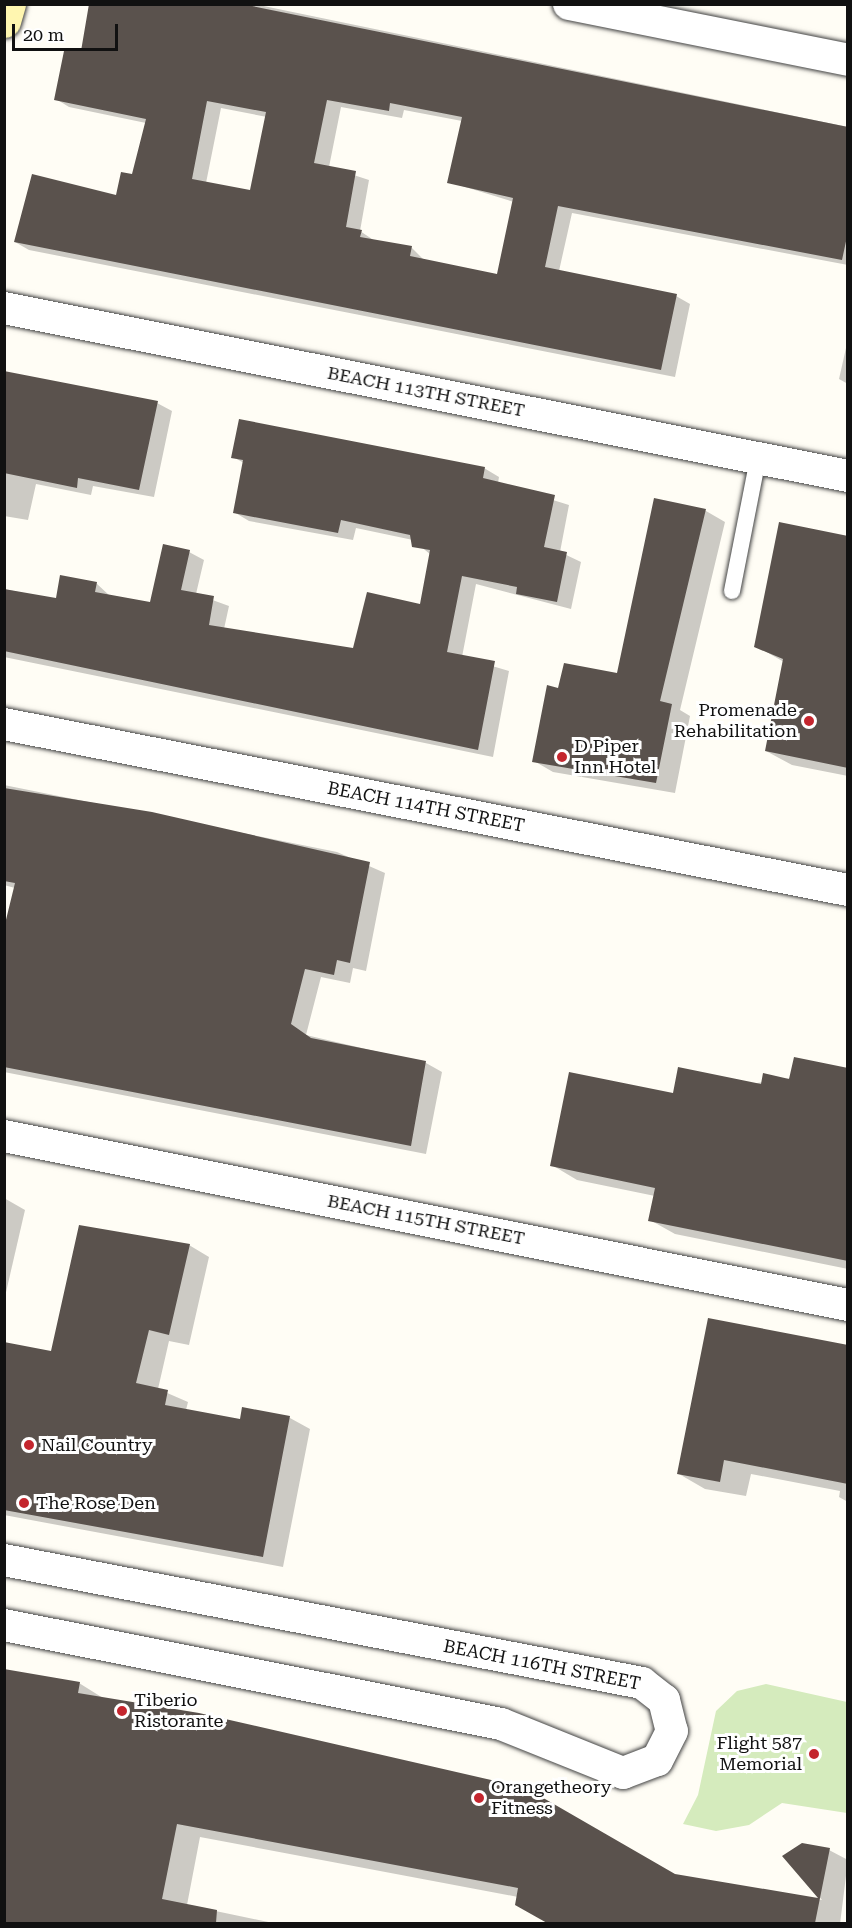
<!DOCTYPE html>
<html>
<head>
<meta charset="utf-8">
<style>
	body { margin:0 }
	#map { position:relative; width:852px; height:1928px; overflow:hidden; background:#fffdf5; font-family:"Roboto Serif",serif }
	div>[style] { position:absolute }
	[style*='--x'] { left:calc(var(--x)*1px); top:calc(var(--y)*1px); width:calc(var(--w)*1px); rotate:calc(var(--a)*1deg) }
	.green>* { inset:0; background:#d5ebbd }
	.shadow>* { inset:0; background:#0003 }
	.building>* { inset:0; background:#5a524d }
	.roads { filter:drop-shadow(0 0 2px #444) drop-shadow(0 0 2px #444) }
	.lane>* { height:16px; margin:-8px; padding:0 8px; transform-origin:8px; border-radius:8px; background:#fff }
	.street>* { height:32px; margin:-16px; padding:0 16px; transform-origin:16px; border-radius:16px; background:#fff }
	.secondary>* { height:33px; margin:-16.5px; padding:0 16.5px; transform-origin:16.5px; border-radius:16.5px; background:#fff6b0 }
	.dots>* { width:16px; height:16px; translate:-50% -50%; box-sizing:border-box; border:3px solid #fff; border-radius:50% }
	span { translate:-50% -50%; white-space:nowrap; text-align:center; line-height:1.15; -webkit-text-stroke:6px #fff; paint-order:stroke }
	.street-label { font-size:18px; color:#111 }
	.poi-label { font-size:18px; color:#111 }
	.right { translate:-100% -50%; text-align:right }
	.left { translate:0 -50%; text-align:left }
	.frame { position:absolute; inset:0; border:6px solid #111; pointer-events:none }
	.scale { position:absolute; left:12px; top:24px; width:106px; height:27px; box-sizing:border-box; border:3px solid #111; border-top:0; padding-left:8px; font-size:18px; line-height:21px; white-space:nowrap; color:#111; -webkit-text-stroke:4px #fff; paint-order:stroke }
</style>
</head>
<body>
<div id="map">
	<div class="green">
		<i style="clip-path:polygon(766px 1684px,847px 1702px,847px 1813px,782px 1803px,749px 1825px,716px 1831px,683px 1824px,698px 1795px,716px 1711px,737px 1691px)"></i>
	</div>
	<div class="shadow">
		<i style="clip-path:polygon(evenodd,91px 4px,254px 4px,848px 127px,848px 265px,572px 213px,559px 271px,676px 296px,690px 304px,675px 377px,29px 250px,15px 242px,118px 197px,133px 176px,146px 123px,69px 107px,56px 99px,82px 52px,91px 4px,341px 107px,402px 118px,404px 110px,462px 121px,449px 182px,514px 202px,498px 276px,424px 260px,411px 247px,375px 241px,360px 231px,369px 180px,329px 167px,341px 107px,91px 4px,221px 108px,267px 117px,251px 192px,206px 183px,221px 108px)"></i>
		<i style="clip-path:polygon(846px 348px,848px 348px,848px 384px,839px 379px)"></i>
		<i style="clip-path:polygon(4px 372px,157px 403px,172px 411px,154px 497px,93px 486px,91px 495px,36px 484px,28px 520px,4px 516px)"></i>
		<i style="clip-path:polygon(233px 457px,484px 468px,499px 477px,498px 483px,569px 505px,560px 552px,581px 562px,571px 609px,476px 584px,462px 657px,509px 671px,493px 757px,4px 657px,4px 589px,57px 600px,96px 583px,110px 596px,151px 604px,189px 552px,204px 560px,196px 594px,229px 606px,224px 629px,355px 650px,421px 606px,431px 555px,413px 540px,356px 528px,353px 540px,249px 521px,234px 512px,244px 463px)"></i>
		<i style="clip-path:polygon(655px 500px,706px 511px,725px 522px,680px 710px,690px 716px,675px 793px,553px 772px,534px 761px,560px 690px,618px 675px)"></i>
		<i style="clip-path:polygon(848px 542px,848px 776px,792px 765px,766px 751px,784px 662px,756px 646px)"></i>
		<i style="clip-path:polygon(4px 785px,337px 852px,385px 873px,366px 971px,353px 968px,350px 983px,321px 977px,306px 1035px,426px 1063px,442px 1072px,426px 1154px,4px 1072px,4px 934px,15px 888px,4px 885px)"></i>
		<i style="clip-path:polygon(848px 1070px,848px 1269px,675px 1234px,650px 1220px,655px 1196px,577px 1180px,552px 1165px,674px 1095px)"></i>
		<i style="clip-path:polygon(4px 1198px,25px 1210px,4px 1301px)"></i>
		<i style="clip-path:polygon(189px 1245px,209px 1257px,189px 1345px,169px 1341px,158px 1389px,188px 1402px,186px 1410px,241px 1421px,243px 1408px,290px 1418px,310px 1429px,283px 1567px,4px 1515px,4px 1343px,52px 1353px)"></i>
		<i style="clip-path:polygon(848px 1347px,848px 1502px,839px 1497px,840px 1491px,751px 1474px,746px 1496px,705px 1489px,679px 1474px)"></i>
		<i style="clip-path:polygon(4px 1670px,79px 1683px,103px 1698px,675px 1876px,822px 1900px,784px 1856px,829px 1850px,848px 1860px,840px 1924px,550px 1924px,517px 1904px,518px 1897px,200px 1837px,187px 1905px,278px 1924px,4px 1924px)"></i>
	</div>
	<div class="building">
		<i style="clip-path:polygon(evenodd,89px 4px,242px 4px,848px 127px,848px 232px,842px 260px,558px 206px,545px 267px,677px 294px,661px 370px,14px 242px,32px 174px,116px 195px,121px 172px,132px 174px,146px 119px,54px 100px,64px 51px,81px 51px,89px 4px,327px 100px,389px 111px,390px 103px,462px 117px,447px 183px,513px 198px,497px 274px,410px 256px,412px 246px,360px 237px,362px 230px,346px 227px,356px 171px,314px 163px,327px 100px,89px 4px,207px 101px,266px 112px,250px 190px,192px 179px,207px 101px)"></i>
		<i style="clip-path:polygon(4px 371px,158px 401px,139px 490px,78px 478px,77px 488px,4px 473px)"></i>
		<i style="clip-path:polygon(239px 419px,485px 467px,483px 478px,555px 495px,544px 547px,567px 552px,557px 602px,516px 594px,517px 587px,462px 576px,447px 652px,495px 661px,478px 750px,4px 651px,4px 589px,56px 598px,60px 575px,97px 582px,95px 592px,150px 602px,163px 544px,190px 550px,181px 590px,214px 596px,209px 625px,353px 648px,367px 592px,420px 604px,430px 550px,412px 547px,410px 535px,341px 520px,338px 533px,233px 513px,243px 460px,231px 458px)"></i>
		<i style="clip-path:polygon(654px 498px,706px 509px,660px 701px,672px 704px,656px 783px,532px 762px,547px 685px,558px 688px,564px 663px,617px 673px)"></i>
		<i style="clip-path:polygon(779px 522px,848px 536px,848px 768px,765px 751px,783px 659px,754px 647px)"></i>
		<i style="clip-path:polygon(4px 788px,152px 812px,370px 862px,350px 963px,337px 960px,334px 975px,305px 969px,291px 1024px,311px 1038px,426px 1061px,411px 1146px,4px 1067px,4px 928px,15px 883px,4px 881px)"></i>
		<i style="clip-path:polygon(794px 1057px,848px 1068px,848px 1261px,648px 1221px,655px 1188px,550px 1166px,569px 1072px,673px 1093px,678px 1067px,761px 1084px,763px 1073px,789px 1079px)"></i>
		<i style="clip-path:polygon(79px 1225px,190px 1244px,169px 1335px,149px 1330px,136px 1383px,168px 1390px,165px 1405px,240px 1419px,242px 1407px,290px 1416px,263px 1557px,4px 1510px,4px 1342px,51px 1351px)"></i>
		<i style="clip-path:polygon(708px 1318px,848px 1345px,848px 1484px,724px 1460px,720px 1482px,677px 1474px)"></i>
		<i style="clip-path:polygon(4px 1669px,80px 1682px,78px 1693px,199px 1713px,526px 1788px,675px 1874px,818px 1898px,782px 1856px,802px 1843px,830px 1848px,815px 1923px,547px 1923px,515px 1905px,518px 1888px,177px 1824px,162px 1899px,217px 1910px,216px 1923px,4px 1923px)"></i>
	</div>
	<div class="roads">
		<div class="lane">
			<i style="--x:732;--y:591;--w:136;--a:-78.9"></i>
		</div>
		<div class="street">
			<i style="--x:569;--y:4;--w:285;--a:11.3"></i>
			<i style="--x:4;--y:308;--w:861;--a:11.26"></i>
			<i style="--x:4;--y:724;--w:860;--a:11.13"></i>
			<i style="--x:4;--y:1136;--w:861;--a:11.32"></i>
			<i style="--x:4;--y:1560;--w:650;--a:10.91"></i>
			<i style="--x:642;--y:1683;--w:28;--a:38"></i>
			<i style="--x:664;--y:1700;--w:32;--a:76"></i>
			<i style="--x:672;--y:1731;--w:33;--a:117"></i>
			<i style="--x:657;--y:1760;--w:36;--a:159"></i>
			<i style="--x:623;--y:1773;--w:131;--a:-158.1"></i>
			<i style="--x:501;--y:1724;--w:507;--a:-168.73"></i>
		</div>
		<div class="secondary">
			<i style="--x:4;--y:21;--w:18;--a:-74"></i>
		</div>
	</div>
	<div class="dots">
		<i style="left:809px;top:721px;background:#c4262e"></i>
		<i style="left:562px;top:757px;background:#c4262e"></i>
		<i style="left:29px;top:1445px;background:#c4262e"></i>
		<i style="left:24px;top:1503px;background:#c4262e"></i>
		<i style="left:122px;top:1711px;background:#c4262e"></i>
		<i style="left:814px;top:1754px;background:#c4262e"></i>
		<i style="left:479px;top:1798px;background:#c4262e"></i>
	</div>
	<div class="street-label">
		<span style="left:426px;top:392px;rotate:11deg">BEACH 113TH STREET</span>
		<span style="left:426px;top:807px;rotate:11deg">BEACH 114TH STREET</span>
		<span style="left:426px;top:1220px;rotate:11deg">BEACH 115TH STREET</span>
		<span style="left:542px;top:1665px;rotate:11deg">BEACH 116TH STREET</span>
	</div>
	<div class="poi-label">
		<span class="right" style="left:797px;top:721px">Promenade<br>Rehabilitation</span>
		<span class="left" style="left:574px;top:757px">D Piper<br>Inn Hotel</span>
		<span class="left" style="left:41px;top:1445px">Nail Country</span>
		<span class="left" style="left:36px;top:1503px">The Rose Den</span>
		<span class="left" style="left:134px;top:1711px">Tiberio<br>Ristorante</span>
		<span class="right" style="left:802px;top:1754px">Flight 587<br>Memorial</span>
		<span class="left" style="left:491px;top:1798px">Orangetheory<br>Fitness</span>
	</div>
	<div class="frame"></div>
	<div class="scale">20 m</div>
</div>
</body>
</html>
